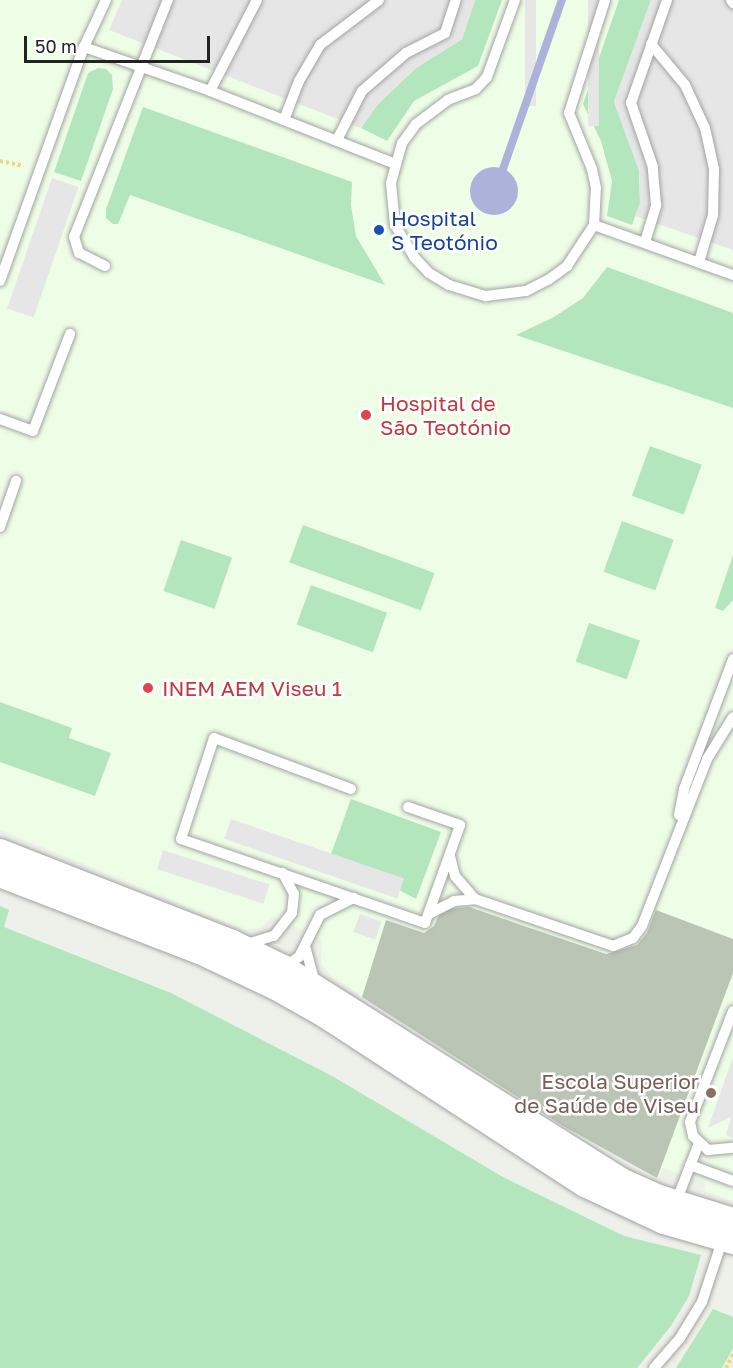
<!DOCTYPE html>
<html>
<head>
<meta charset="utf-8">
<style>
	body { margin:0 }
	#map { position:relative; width:733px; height:1368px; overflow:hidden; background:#eef1e9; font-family:"Golos Text",sans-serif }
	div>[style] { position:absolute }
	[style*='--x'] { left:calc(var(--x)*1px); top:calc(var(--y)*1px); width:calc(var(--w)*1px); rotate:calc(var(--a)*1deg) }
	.education>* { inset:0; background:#eefde6 }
	.construction>* { inset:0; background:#bac5b5 }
	.grass>* { inset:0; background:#b4e6bd; transform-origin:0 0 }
	.parking>* { inset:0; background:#e6e6e6; transform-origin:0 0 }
	.water>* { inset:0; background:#adb2db }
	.round { border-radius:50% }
	.stream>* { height:8px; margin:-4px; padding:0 4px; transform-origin:4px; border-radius:4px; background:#adb2db }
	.path>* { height:4px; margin-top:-2px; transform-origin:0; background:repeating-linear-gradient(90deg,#f0d67b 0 3px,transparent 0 6px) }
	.roads { filter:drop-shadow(0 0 2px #a3a3a3) drop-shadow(0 0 2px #a3a3a3) }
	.service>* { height:10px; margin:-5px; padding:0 5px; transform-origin:5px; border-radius:5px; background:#fff }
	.tertiary>* { height:26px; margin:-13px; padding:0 13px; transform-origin:13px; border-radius:13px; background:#fff }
	.dots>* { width:16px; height:16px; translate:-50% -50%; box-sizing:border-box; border:3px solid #fff; border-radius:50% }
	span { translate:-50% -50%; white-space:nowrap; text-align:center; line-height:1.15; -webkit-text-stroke:5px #fff; paint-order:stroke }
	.transit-label { font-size:21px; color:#164399 }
	.left { translate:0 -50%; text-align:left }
	.health-label { font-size:21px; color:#be3a42 }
	.education-label { font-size:21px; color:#785e54 }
	.right { translate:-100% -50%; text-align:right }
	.scale { position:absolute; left:24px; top:36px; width:186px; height:27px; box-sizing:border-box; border:3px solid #222; border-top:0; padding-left:8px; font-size:18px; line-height:21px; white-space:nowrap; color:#222; -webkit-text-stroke:4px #fff; paint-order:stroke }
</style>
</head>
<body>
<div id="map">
	<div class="education">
		<i style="clip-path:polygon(0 0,733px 0,733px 1201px,704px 1191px,706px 1182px,662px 1168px,657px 1178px,563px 1126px,331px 976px,321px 963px,322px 939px,273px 917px,261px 928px,245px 930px,0 830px)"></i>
	</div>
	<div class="construction">
		<i style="clip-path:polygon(469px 907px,606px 954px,637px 945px,647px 933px,656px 910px,733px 939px,733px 973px,657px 1178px,563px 1126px,362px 997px,386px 920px,424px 933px,434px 926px,442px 909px)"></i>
	</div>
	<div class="grass">
		<i style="clip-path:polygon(475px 0,502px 0,478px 66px,414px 101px,387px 141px,361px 128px,378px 104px,416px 68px,462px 39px)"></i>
		<i style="clip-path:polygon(619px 0,651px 0,614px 102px,639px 170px,640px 203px,632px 225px,607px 216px,612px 181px,601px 141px,583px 104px)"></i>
		<i style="clip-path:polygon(98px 68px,106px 69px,112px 75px,113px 89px,81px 181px,54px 172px,88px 73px)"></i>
		<i style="clip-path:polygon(143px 107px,352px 182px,351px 205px,356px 236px,385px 285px,130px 195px,118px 224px,113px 224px,106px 218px,106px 209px)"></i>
		<i style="clip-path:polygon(607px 267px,733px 313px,733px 408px,516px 335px,554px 317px,583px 298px)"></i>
		<i style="left:650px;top:446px;width:55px;height:53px;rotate:20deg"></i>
		<i style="left:622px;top:521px;width:55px;height:54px;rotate:20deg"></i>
		<i style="left:303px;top:525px;width:140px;height:40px;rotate:20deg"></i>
		<i style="left:181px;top:540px;width:54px;height:54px;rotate:19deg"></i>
		<i style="clip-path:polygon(733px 555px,733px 600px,723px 611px,715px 608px)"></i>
		<i style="left:311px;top:585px;width:81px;height:42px;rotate:20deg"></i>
		<i style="left:589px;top:623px;width:54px;height:41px;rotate:19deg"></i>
		<i style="clip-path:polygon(0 702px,72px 728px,69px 738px,111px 753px,95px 796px,0 762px)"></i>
		<i style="clip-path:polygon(351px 799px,441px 832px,416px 899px,331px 854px)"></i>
		<i style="clip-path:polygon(0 906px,9px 910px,4px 927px,171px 993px,332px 1076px,503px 1177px,624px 1236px,701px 1255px,689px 1296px,671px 1326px,637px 1368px,0 1368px)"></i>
		<i style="clip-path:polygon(713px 1309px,733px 1317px,733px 1348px,722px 1368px,676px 1368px)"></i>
	</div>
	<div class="parking">
		<i style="clip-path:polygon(122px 0,475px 0,462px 39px,416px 68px,378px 104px,361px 128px,109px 30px)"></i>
		<i style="left:525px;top:0;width:11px;height:106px"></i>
		<i style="left:588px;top:0;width:11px;height:126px"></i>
		<i style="clip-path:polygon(651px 0,733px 0,733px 250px,635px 216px,640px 203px,639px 170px,614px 102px)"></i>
		<i style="left:52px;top:178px;width:28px;height:138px;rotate:19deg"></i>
		<i style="left:231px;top:819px;width:183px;height:21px;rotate:19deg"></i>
		<i style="left:163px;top:850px;width:112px;height:20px;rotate:18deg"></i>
		<i style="left:360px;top:914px;width:23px;height:19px;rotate:20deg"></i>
		<i style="clip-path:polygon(733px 1057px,733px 1138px,726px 1135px,731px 1117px,708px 1128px)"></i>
	</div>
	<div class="water">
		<i class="round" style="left:470px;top:167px;width:48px;height:48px"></i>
	</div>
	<div class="stream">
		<i style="--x:503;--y:169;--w:179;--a:-70.8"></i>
	</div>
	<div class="path">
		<i style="--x:0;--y:161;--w:24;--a:12"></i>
		<i style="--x:726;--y:1368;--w:16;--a:-63"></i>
	</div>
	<div class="roads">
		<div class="service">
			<i style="--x:515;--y:0;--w:82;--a:110"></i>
			<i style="--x:487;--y:77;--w:16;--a:133"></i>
			<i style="--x:476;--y:89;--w:30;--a:159"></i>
			<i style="--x:448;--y:100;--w:40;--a:143"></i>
			<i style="--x:416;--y:124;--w:24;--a:126"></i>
			<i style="--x:402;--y:143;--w:41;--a:105.4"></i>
			<i style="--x:391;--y:183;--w:42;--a:84.6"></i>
			<i style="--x:395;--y:225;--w:37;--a:59"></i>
			<i style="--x:414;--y:257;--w:22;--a:47"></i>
			<i style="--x:429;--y:273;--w:23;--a:31"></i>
			<i style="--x:449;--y:285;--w:39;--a:17"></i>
			<i style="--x:486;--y:296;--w:40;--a:-7.1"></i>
			<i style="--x:526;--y:291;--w:25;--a:-27"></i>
			<i style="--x:548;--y:280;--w:24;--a:-36"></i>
			<i style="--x:567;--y:266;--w:49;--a:-56.6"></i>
			<i style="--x:594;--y:225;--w:37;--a:-87"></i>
			<i style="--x:596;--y:188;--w:19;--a:-102"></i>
			<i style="--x:592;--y:169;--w:61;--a:-112.3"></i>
			<i style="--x:569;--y:113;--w:119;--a:-72.3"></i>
			<i style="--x:731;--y:0;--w:4;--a:56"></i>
			<i style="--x:651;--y:44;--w:53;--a:50.3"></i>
			<i style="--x:685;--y:85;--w:47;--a:65.1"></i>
			<i style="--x:705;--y:128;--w:42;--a:77.6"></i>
			<i style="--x:714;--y:169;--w:46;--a:91.2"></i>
			<i style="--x:713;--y:215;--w:49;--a:106.6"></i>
			<i style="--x:84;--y:47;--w:133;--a:19.2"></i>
			<i style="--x:210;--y:91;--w:199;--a:21.5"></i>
			<i style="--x:210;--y:91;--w:102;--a:-62.7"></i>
			<i style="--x:284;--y:120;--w:42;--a:-69"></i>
			<i style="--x:299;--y:81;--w:42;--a:-59.7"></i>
			<i style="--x:320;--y:45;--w:74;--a:-37.3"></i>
			<i style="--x:337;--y:140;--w:55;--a:-63"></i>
			<i style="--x:362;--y:91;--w:58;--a:-40.8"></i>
			<i style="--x:406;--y:53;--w:44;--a:-27.1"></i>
			<i style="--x:445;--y:33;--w:35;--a:-72"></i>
			<i style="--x:594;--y:225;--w:148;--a:19.8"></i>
			<i style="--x:645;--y:242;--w:39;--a:-73"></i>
			<i style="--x:656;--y:205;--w:38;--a:-95"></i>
			<i style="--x:653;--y:167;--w:68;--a:-109"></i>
			<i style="--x:631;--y:103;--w:109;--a:-70.7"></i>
			<i style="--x:105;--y:266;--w:29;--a:-153"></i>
			<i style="--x:79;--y:253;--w:17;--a:-107"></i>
			<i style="--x:74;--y:237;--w:255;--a:-68.4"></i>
			<i style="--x:0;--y:281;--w:249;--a:-70.3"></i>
			<i style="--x:84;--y:47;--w:52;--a:-64.9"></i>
			<i style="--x:0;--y:419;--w:35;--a:20"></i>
			<i style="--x:33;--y:431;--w:104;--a:-69.1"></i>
			<i style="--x:0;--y:527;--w:49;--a:-70.8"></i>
			<i style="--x:351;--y:789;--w:146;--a:-159.6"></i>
			<i style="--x:214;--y:738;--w:106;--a:108.1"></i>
			<i style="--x:181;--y:839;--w:258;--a:19"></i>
			<i style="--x:425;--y:923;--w:104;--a:-70.3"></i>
			<i style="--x:460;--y:825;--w:55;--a:-160.9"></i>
			<i style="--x:679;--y:815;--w:26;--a:-79"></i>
			<i style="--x:684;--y:789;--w:139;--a:-69.3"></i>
			<i style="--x:475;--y:899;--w:146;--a:18.8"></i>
			<i style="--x:613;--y:946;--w:22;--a:-22"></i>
			<i style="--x:633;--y:938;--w:15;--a:-53"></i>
			<i style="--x:642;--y:926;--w:179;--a:-68.7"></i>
			<i style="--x:707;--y:759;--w:49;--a:-58.2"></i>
			<i style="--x:429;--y:914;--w:28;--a:-27"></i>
			<i style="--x:454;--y:901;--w:21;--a:-5"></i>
			<i style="--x:475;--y:899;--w:30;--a:-131"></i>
			<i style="--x:455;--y:876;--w:21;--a:-104"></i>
			<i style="--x:247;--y:944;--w:28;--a:-17"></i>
			<i style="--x:274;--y:936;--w:29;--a:-52"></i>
			<i style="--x:292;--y:913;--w:19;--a:-84"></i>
			<i style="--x:294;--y:894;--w:24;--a:-118"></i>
			<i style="--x:305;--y:946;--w:38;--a:75"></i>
			<i style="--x:284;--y:967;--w:18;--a:-34"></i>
			<i style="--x:299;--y:957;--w:47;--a:-63.4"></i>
			<i style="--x:320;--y:915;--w:38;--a:-27"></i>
			<i style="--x:733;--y:1011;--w:119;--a:111.2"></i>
			<i style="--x:690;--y:1122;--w:14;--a:78"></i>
			<i style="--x:693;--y:1136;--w:21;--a:43"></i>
			<i style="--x:708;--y:1150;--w:25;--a:-5"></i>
			<i style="--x:690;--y:1165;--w:46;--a:20.4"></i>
			<i style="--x:676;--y:1202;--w:63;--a:-68.7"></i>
			<i style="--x:654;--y:1368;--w:40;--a:-49"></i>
			<i style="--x:680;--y:1338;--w:42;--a:-58.6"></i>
			<i style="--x:702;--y:1302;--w:67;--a:-71.8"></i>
		</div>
		<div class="tertiary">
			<i style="--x:0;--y:852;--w:249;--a:21.4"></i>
			<i style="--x:232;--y:943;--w:57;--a:26.1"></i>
			<i style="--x:283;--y:968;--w:397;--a:32.2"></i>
			<i style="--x:619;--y:1180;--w:44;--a:24.2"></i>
			<i style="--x:659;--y:1198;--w:77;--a:17.3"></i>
			<i style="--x:0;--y:874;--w:214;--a:21.1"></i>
			<i style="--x:200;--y:951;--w:84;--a:25.3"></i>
			<i style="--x:276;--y:987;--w:55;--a:29.4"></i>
			<i style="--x:324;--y:1014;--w:311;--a:33.1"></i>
			<i style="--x:585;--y:1184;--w:87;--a:25.1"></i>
			<i style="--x:664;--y:1221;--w:72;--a:16.2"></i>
		</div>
	</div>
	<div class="dots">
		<i style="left:379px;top:230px;background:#1a4fb4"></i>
		<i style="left:366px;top:415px;background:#e0444e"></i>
		<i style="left:148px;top:688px;background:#e0444e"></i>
		<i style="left:711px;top:1093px;background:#8d6e63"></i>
	</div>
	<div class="transit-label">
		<span class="left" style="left:391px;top:230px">Hospital<br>S Teotónio</span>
	</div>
	<div class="health-label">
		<span class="left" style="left:380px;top:415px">Hospital de<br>São Teotónio</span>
		<span class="left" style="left:162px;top:688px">INEM AEM Viseu 1</span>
	</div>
	<div class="education-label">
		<span class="right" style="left:699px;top:1093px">Escola Superior<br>de Saúde de Viseu</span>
	</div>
	<div class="scale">50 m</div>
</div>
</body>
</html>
